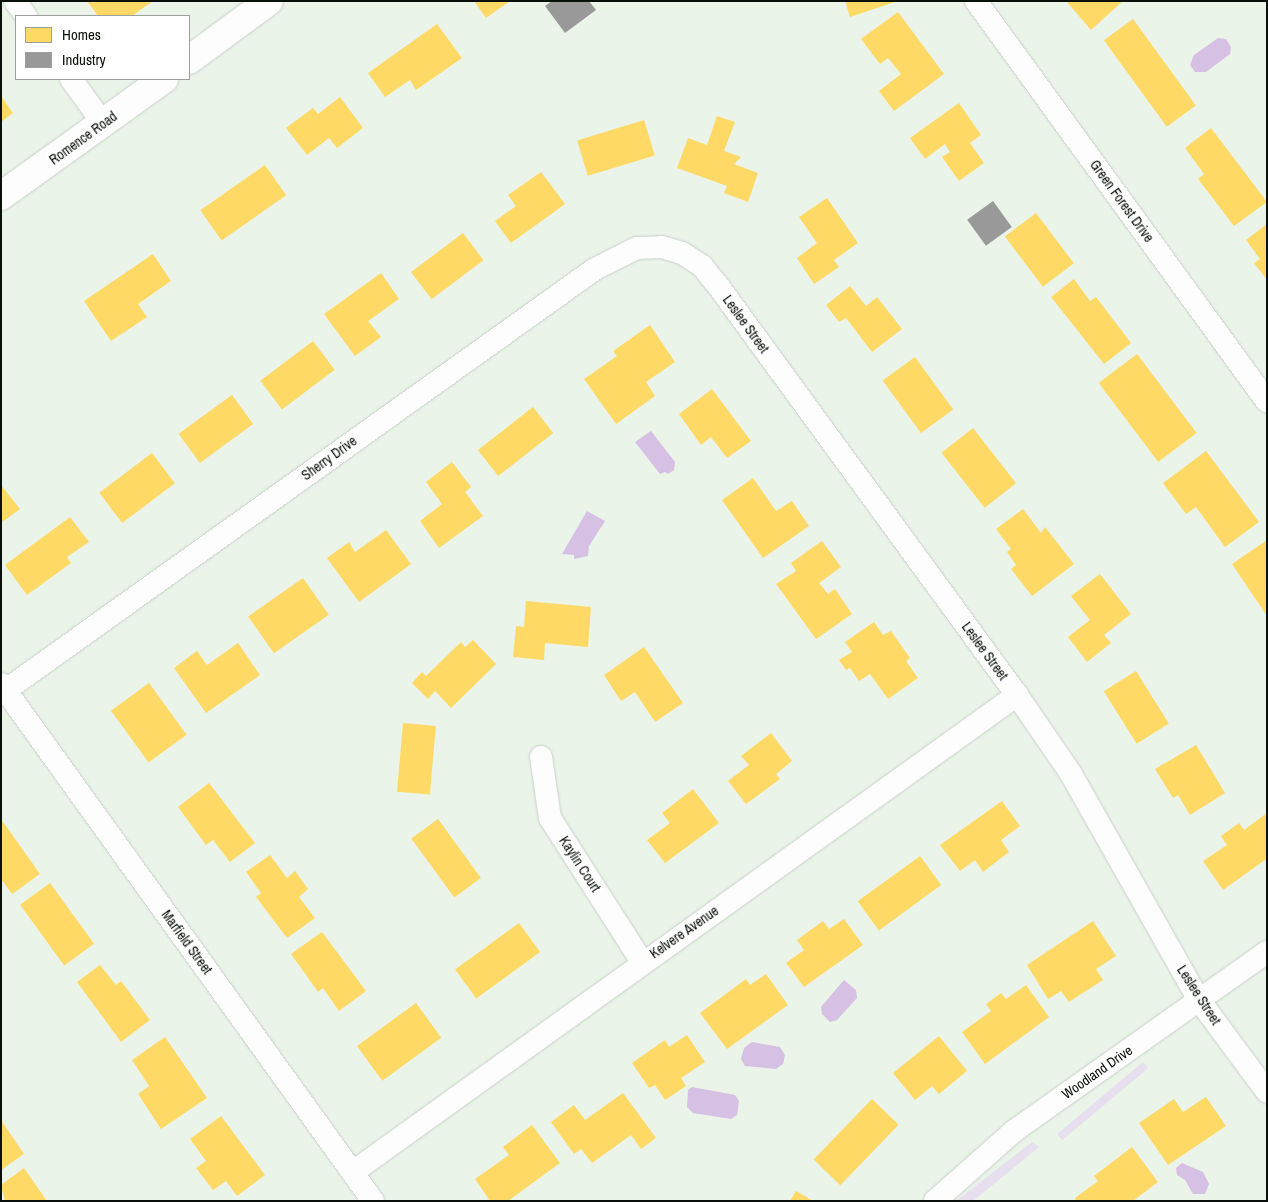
<!DOCTYPE html>
<html>
<head>
<meta charset="utf-8">
<style>
	body { margin:0 }
	#map { position:relative; width:1268px; height:1202px; overflow:hidden; background:#eaf4e9; font-family:"Archivo Narrow",sans-serif }
	div>[style] { position:absolute }
	[style*='--x'] { left:calc(var(--x)*1px); top:calc(var(--y)*1px); width:calc(var(--w)*1px); rotate:calc(var(--a)*1deg) }
	.green>* { inset:0; background:#e7dfed; transform-origin:0 0 }
	.water>* { inset:0; background:#d6c0e3 }
	.homes>* { inset:0; background:#ffd966; transform-origin:0 0 }
	.industry>* { inset:0; background:#999; transform-origin:0 0 }
	.roads { filter:drop-shadow(0 0 1px #c9d0c9) drop-shadow(0 0 1px #c9d0c9) }
	.minor>* { height:22px; margin:-11px; padding:0 11px; transform-origin:11px; border-radius:11px; background:#fcfdfc }
	.tertiary>* { height:28px; margin:-14px; padding:0 14px; transform-origin:14px; border-radius:14px; background:#fcfdfc }
	span { translate:-50% -50%; white-space:nowrap; text-align:center; line-height:1.15; -webkit-text-stroke:5px #fff; paint-order:stroke }
	.street-label { font-size:14px; color:#090f09 }
	.frame { position:absolute; inset:0; border:2px solid #090f09; pointer-events:none }
	.legend { position:absolute; left:15px; top:15px; width:175px; height:65px; box-sizing:border-box; background:#fff; border:1px solid #9d9f9d; margin:0; padding:6px 9px; list-style:none; font-size:15px; color:#090f09 }
	.legend li { display:flex; align-items:center; gap:10px; height:25px }
	.legend b { width:25px; border:1px solid #9d9f9d }
</style>
</head>
<body>
<div id="map">
	<div class="green">
		<i style="left:1143px;top:1062px;width:8px;height:112px;rotate:50deg"></i>
		<i style="clip-path:polygon(1032px 1142px,1039px 1147px,973px 1201px,956px 1201px)"></i>
	</div>
	<div class="water">
		<i style="clip-path:polygon(1218px 38px,1226px 39px,1231px 47px,1230px 54px,1206px 72px,1195px 72px,1190px 65px,1194px 55px)"></i>
		<i style="clip-path:polygon(651px 431px,675px 462px,674px 470px,668px 474px,665px 472px,660px 474px,635px 442px)"></i>
		<i style="clip-path:polygon(587px 511px,605px 521px,589px 546px,588px 556px,574px 559px,574px 555px,562px 554px)"></i>
		<i style="clip-path:polygon(844px 980px,856px 990px,857px 998px,837px 1020px,830px 1022px,822px 1014px,821px 1007px)"></i>
		<i style="clip-path:polygon(752px 1042px,780px 1047px,785px 1055px,783px 1064px,776px 1069px,745px 1066px,741px 1059px,744px 1048px)"></i>
		<i style="clip-path:polygon(692px 1087px,735px 1095px,739px 1101px,737px 1115px,731px 1119px,693px 1113px,687px 1107px,688px 1090px)"></i>
		<i style="clip-path:polygon(1182px 1163px,1203px 1172px,1209px 1184px,1205px 1194px,1193px 1194px,1185px 1180px,1177px 1175px,1176px 1168px)"></i>
	</div>
	<div class="homes">
		<i style="clip-path:polygon(87px 1px,153px 1px,132px 16px,98px 16px)"></i>
		<i style="clip-path:polygon(474px 1px,510px 1px,486px 18px)"></i>
		<i style="clip-path:polygon(845px 1px,895px 1px,895px 2px,850px 17px)"></i>
		<i style="clip-path:polygon(1066px 1px,1123px 1px,1091px 30px)"></i>
		<i style="clip-path:polygon(898px 12px,944px 74px,894px 111px,879px 91px,901px 74px,888px 58px,880px 64px,861px 39px)"></i>
		<i style="left:1133px;top:19px;width:107px;height:36px;rotate:54deg"></i>
		<i style="clip-path:polygon(437px 24px,462px 58px,416px 90px,410px 80px,385px 97px,368px 73px)"></i>
		<i style="clip-path:polygon(1px 96px,13px 113px,1px 122px)"></i>
		<i style="clip-path:polygon(340px 97px,363px 128px,337px 148px,329px 138px,307px 155px,286px 128px,313px 108px,318px 114px)"></i>
		<i style="clip-path:polygon(959px 103px,981px 135px,970px 143px,984px 163px,959px 181px,942px 157px,950px 152px,945px 144px,925px 159px,910px 138px)"></i>
		<i style="clip-path:polygon(717px 116px,735px 122px,724px 151px,741px 157px,734px 164px,758px 173px,748px 202px,724px 193px,727px 186px,677px 168px,688px 138px,707px 145px)"></i>
		<i style="left:644px;top:120px;width:37px;height:70px;rotate:73deg"></i>
		<i style="clip-path:polygon(1211px 128px,1267px 202px,1234px 226px,1198px 179px,1204px 174px,1185px 148px)"></i>
		<i style="left:265px;top:165px;width:37px;height:79px;rotate:55deg"></i>
		<i style="clip-path:polygon(541px 172px,565px 204px,511px 243px,495px 221px,516px 206px,508px 195px)"></i>
		<i style="clip-path:polygon(827px 198px,858px 243px,834px 260px,839px 267px,814px 284px,797px 258px,817px 243px,799px 217px)"></i>
		<i style="left:1036px;top:213px;width:63px;height:39px;rotate:53deg"></i>
		<i style="clip-path:polygon(1267px 224px,1267px 280px,1254px 263px,1260px 259px,1246px 240px)"></i>
		<i style="left:463px;top:233px;width:34px;height:65px;rotate:53deg"></i>
		<i style="clip-path:polygon(153px 254px,171px 281px,138px 304px,147px 317px,111px 341px,84px 301px)"></i>
		<i style="clip-path:polygon(381px 273px,399px 299px,368px 321px,381px 337px,355px 356px,324px 314px)"></i>
		<i style="clip-path:polygon(1074px 279px,1090px 301px,1096px 297px,1131px 343px,1104px 364px,1051px 297px)"></i>
		<i style="clip-path:polygon(850px 286px,866px 306px,877px 297px,902px 329px,872px 352px,846px 318px,839px 322px,826px 305px)"></i>
		<i style="clip-path:polygon(650px 325px,675px 362px,646px 382px,655px 396px,616px 424px,584px 379px,617px 356px,613px 351px)"></i>
		<i style="left:313px;top:341px;width:36px;height:66px;rotate:53deg"></i>
		<i style="left:1137px;top:354px;width:99px;height:48px;rotate:53deg"></i>
		<i style="left:915px;top:357px;width:65px;height:40px;rotate:54deg"></i>
		<i style="clip-path:polygon(712px 389px,751px 441px,727px 458px,711px 437px,701px 445px,679px 414px)"></i>
		<i style="left:232px;top:395px;width:36px;height:66px;rotate:54deg"></i>
		<i style="left:533px;top:407px;width:33px;height:70px;rotate:52deg"></i>
		<i style="left:973px;top:428px;width:70px;height:40px;rotate:52deg"></i>
		<i style="clip-path:polygon(1206px 451px,1259px 522px,1225px 547px,1196px 507px,1186px 514px,1163px 483px)"></i>
		<i style="left:152px;top:453px;width:38px;height:66px;rotate:53deg"></i>
		<i style="clip-path:polygon(452px 462px,471px 487px,465px 492px,483px 516px,439px 548px,420px 521px,442px 504px,426px 482px)"></i>
		<i style="clip-path:polygon(753px 478px,776px 511px,792px 501px,809px 526px,763px 558px,722px 500px)"></i>
		<i style="clip-path:polygon(1px 485px,20px 509px,1px 523px)"></i>
		<i style="clip-path:polygon(1023px 509px,1041px 533px,1045px 527px,1074px 564px,1032px 596px,1011px 569px,1016px 565px,1007px 552px,1011px 549px,996px 529px)"></i>
		<i style="clip-path:polygon(70px 517px,89px 542px,67px 557px,71px 563px,27px 595px,5px 565px)"></i>
		<i style="clip-path:polygon(386px 530px,411px 564px,359px 602px,327px 558px,349px 542px,355px 552px)"></i>
		<i style="clip-path:polygon(1267px 540px,1267px 616px,1232px 564px)"></i>
		<i style="clip-path:polygon(822px 541px,841px 567px,819px 583px,828px 594px,835px 589px,852px 614px,816px 639px,776px 584px,796px 571px,791px 563px)"></i>
		<i style="clip-path:polygon(1100px 574px,1131px 614px,1104px 635px,1111px 643px,1087px 662px,1068px 637px,1090px 620px,1071px 596px)"></i>
		<i style="left:303px;top:578px;width:45px;height:67px;rotate:55deg"></i>
		<i style="clip-path:polygon(526px 601px,591px 607px,588px 647px,545px 643px,544px 660px,513px 657px,516px 626px,524px 627px)"></i>
		<i style="clip-path:polygon(874px 622px,883px 635px,891px 631px,910px 658px,906px 661px,918px 678px,888px 699px,870px 674px,859px 681px,850px 668px,846px 670px,839px 660px,852px 652px,845px 642px)"></i>
		<i style="clip-path:polygon(473px 640px,496px 664px,451px 708px,435px 691px,428px 699px,412px 683px,422px 672px,426px 676px,461px 642px,465px 647px)"></i>
		<i style="clip-path:polygon(238px 643px,260px 675px,206px 713px,174px 668px,197px 651px,207px 665px)"></i>
		<i style="clip-path:polygon(644px 647px,683px 703px,655px 722px,635px 692px,621px 701px,604px 675px)"></i>
		<i style="left:1136px;top:671px;width:62px;height:38px;rotate:58deg"></i>
		<i style="left:149px;top:683px;width:64px;height:47px;rotate:54deg"></i>
		<i style="left:403px;top:723px;width:33px;height:69px;rotate:5deg"></i>
		<i style="clip-path:polygon(771px 733px,792px 761px,776px 774px,780px 779px,746px 804px,728px 781px,749px 765px,741px 756px)"></i>
		<i style="clip-path:polygon(1196px 745px,1225px 793px,1190px 815px,1178px 795px,1173px 798px,1155px 769px)"></i>
		<i style="clip-path:polygon(209px 783px,255px 843px,230px 862px,213px 840px,206px 845px,178px 807px)"></i>
		<i style="clip-path:polygon(693px 789px,719px 823px,665px 863px,647px 840px,670px 823px,662px 813px)"></i>
		<i style="clip-path:polygon(1002px 801px,1020px 826px,1001px 840px,1009px 852px,983px 872px,975px 860px,960px 871px,940px 845px)"></i>
		<i style="clip-path:polygon(1267px 813px,1267px 863px,1265px 860px,1223px 890px,1203px 861px,1227px 845px,1221px 836px,1239px 823px,1244px 830px)"></i>
		<i style="clip-path:polygon(1px 819px,40px 874px,12px 894px,1px 879px)"></i>
		<i style="left:438px;top:819px;width:73px;height:33px;rotate:54deg"></i>
		<i style="clip-path:polygon(270px 855px,287px 878px,295px 871px,308px 889px,299px 897px,315px 918px,287px 938px,256px 897px,261px 893px,246px 872px)"></i>
		<i style="left:920px;top:856px;width:36px;height:77px;rotate:54deg"></i>
		<i style="left:50px;top:883px;width:75px;height:37px;rotate:54deg"></i>
		<i style="clip-path:polygon(844px 919px,863px 945px,804px 987px,786px 963px,804px 950px,797px 940px,823px 921px,829px 929px)"></i>
		<i style="clip-path:polygon(1093px 921px,1116px 956px,1096px 969px,1103px 980px,1069px 1002px,1061px 991px,1048px 999px,1027px 965px)"></i>
		<i style="left:519px;top:923px;width:36px;height:79px;rotate:54deg"></i>
		<i style="clip-path:polygon(322px 932px,366px 991px,339px 1011px,323px 988px,318px 992px,291px 954px)"></i>
		<i style="clip-path:polygon(100px 965px,116px 985px,121px 981px,150px 1020px,121px 1042px,77px 982px)"></i>
		<i style="clip-path:polygon(766px 974px,788px 1005px,727px 1049px,700px 1013px,746px 979px,750px 985px)"></i>
		<i style="clip-path:polygon(1026px 985px,1049px 1017px,985px 1064px,962px 1032px,991px 1011px,986px 1004px,1001px 993px,1006px 999px)"></i>
		<i style="left:416px;top:1003px;width:43px;height:73px;rotate:54deg"></i>
		<i style="clip-path:polygon(687px 1035px,705px 1062px,681px 1078px,686px 1086px,665px 1100px,655px 1085px,649px 1088px,632px 1063px,665px 1040px,669px 1047px)"></i>
		<i style="clip-path:polygon(939px 1036px,967px 1071px,939px 1094px,932px 1086px,915px 1100px,893px 1073px)"></i>
		<i style="clip-path:polygon(165px 1037px,207px 1098px,161px 1129px,138px 1094px,149px 1086px,132px 1060px)"></i>
		<i style="clip-path:polygon(623px 1093px,656px 1138px,641px 1149px,631px 1135px,592px 1163px,581px 1149px,574px 1154px,551px 1122px,574px 1105px,585px 1120px)"></i>
		<i style="clip-path:polygon(1206px 1097px,1226px 1126px,1168px 1165px,1139px 1123px,1174px 1099px,1183px 1112px)"></i>
		<i style="left:872px;top:1099px;width:37px;height:84px;rotate:44deg"></i>
		<i style="clip-path:polygon(221px 1116px,265px 1175px,237px 1196px,226px 1181px,213px 1190px,196px 1168px,206px 1161px,190px 1139px)"></i>
		<i style="clip-path:polygon(1px 1120px,24px 1154px,1px 1170px)"></i>
		<i style="clip-path:polygon(532px 1125px,560px 1163px,508px 1201px,490px 1201px,475px 1179px,509px 1155px,503px 1147px)"></i>
		<i style="clip-path:polygon(1132px 1147px,1158px 1182px,1133px 1201px,1076px 1201px,1075px 1198px,1098px 1181px,1094px 1176px)"></i>
		<i style="clip-path:polygon(24px 1168px,47px 1201px,5px 1201px,1px 1185px)"></i>
		<i style="clip-path:polygon(796px 1191px,813px 1201px,790px 1201px)"></i>
	</div>
	<div class="industry">
		<i style="clip-path:polygon(552px 1px,589px 1px,596px 10px,565px 33px,545px 6px)"></i>
		<i style="left:993px;top:201px;width:32px;height:32px;rotate:54deg"></i>
	</div>
	<div class="roads">
		<div class="minor">
			<i style="--x:15;--y:1;--w:19;--a:54"></i>
			<i style="--x:976;--y:1;--w:495;--a:54"></i>
			<i style="--x:71;--y:79;--w:54;--a:54"></i>
			<i style="--x:1;--y:684;--w:637;--a:54.26"></i>
			<i style="--x:6;--y:690;--w:724;--a:-35.56"></i>
			<i style="--x:595;--y:269;--w:47;--a:-26.6"></i>
			<i style="--x:637;--y:248;--w:25;--a:-2"></i>
			<i style="--x:662;--y:247;--w:21;--a:17"></i>
			<i style="--x:682;--y:253;--w:24;--a:33"></i>
			<i style="--x:702;--y:266;--w:22;--a:51"></i>
			<i style="--x:716;--y:283;--w:510;--a:53.85"></i>
			<i style="--x:1017;--y:695;--w:96;--a:55.6"></i>
			<i style="--x:1071;--y:774;--w:260;--a:60.5"></i>
			<i style="--x:1199;--y:1000;--w:114;--a:53.5"></i>
			<i style="--x:541;--y:757;--w:62;--a:81.6"></i>
			<i style="--x:550;--y:818;--w:171;--a:57.4"></i>
			<i style="--x:353;--y:1172;--w:818;--a:-35.69"></i>
			<i style="--x:935;--y:1201;--w:106;--a:-41.5"></i>
			<i style="--x:1014;--y:1131;--w:310;--a:-35.3"></i>
		</div>
		<div class="tertiary">
			<i style="--x:189;--y:60;--w:99;--a:-36.4"></i>
			<i style="--x:1;--y:196;--w:201;--a:-35.7"></i>
		</div>
	</div>
	<div class="street-label">
		<span style="left:83px;top:138px;rotate:-36deg">Romence Road</span>
		<span style="left:1122px;top:201px;rotate:54deg">Green Forest Drive</span>
		<span style="left:746px;top:324px;rotate:54deg">Leslee Street</span>
		<span style="left:329px;top:458px;rotate:-36deg">Sherry Drive</span>
		<span style="left:985px;top:651px;rotate:54deg">Leslee Street</span>
		<span style="left:580px;top:864px;rotate:57deg">Kaylin Court</span>
		<span style="left:684px;top:932px;rotate:-35deg">Kelvere Avenue</span>
		<span style="left:187px;top:942px;rotate:54deg">Marfield Street</span>
		<span style="left:1199px;top:995px;rotate:57deg">Leslee Street</span>
		<span style="left:1097px;top:1072px;rotate:-35deg">Woodland Drive</span>
	</div>
	<div class="frame"></div>
	<ul class="legend">
	<li><b style="height:14px;background:#ffd966"></b>Homes</li>
	<li><b style="height:14px;background:#999"></b>Industry</li>
	</ul>
</div>
</body>
</html>
